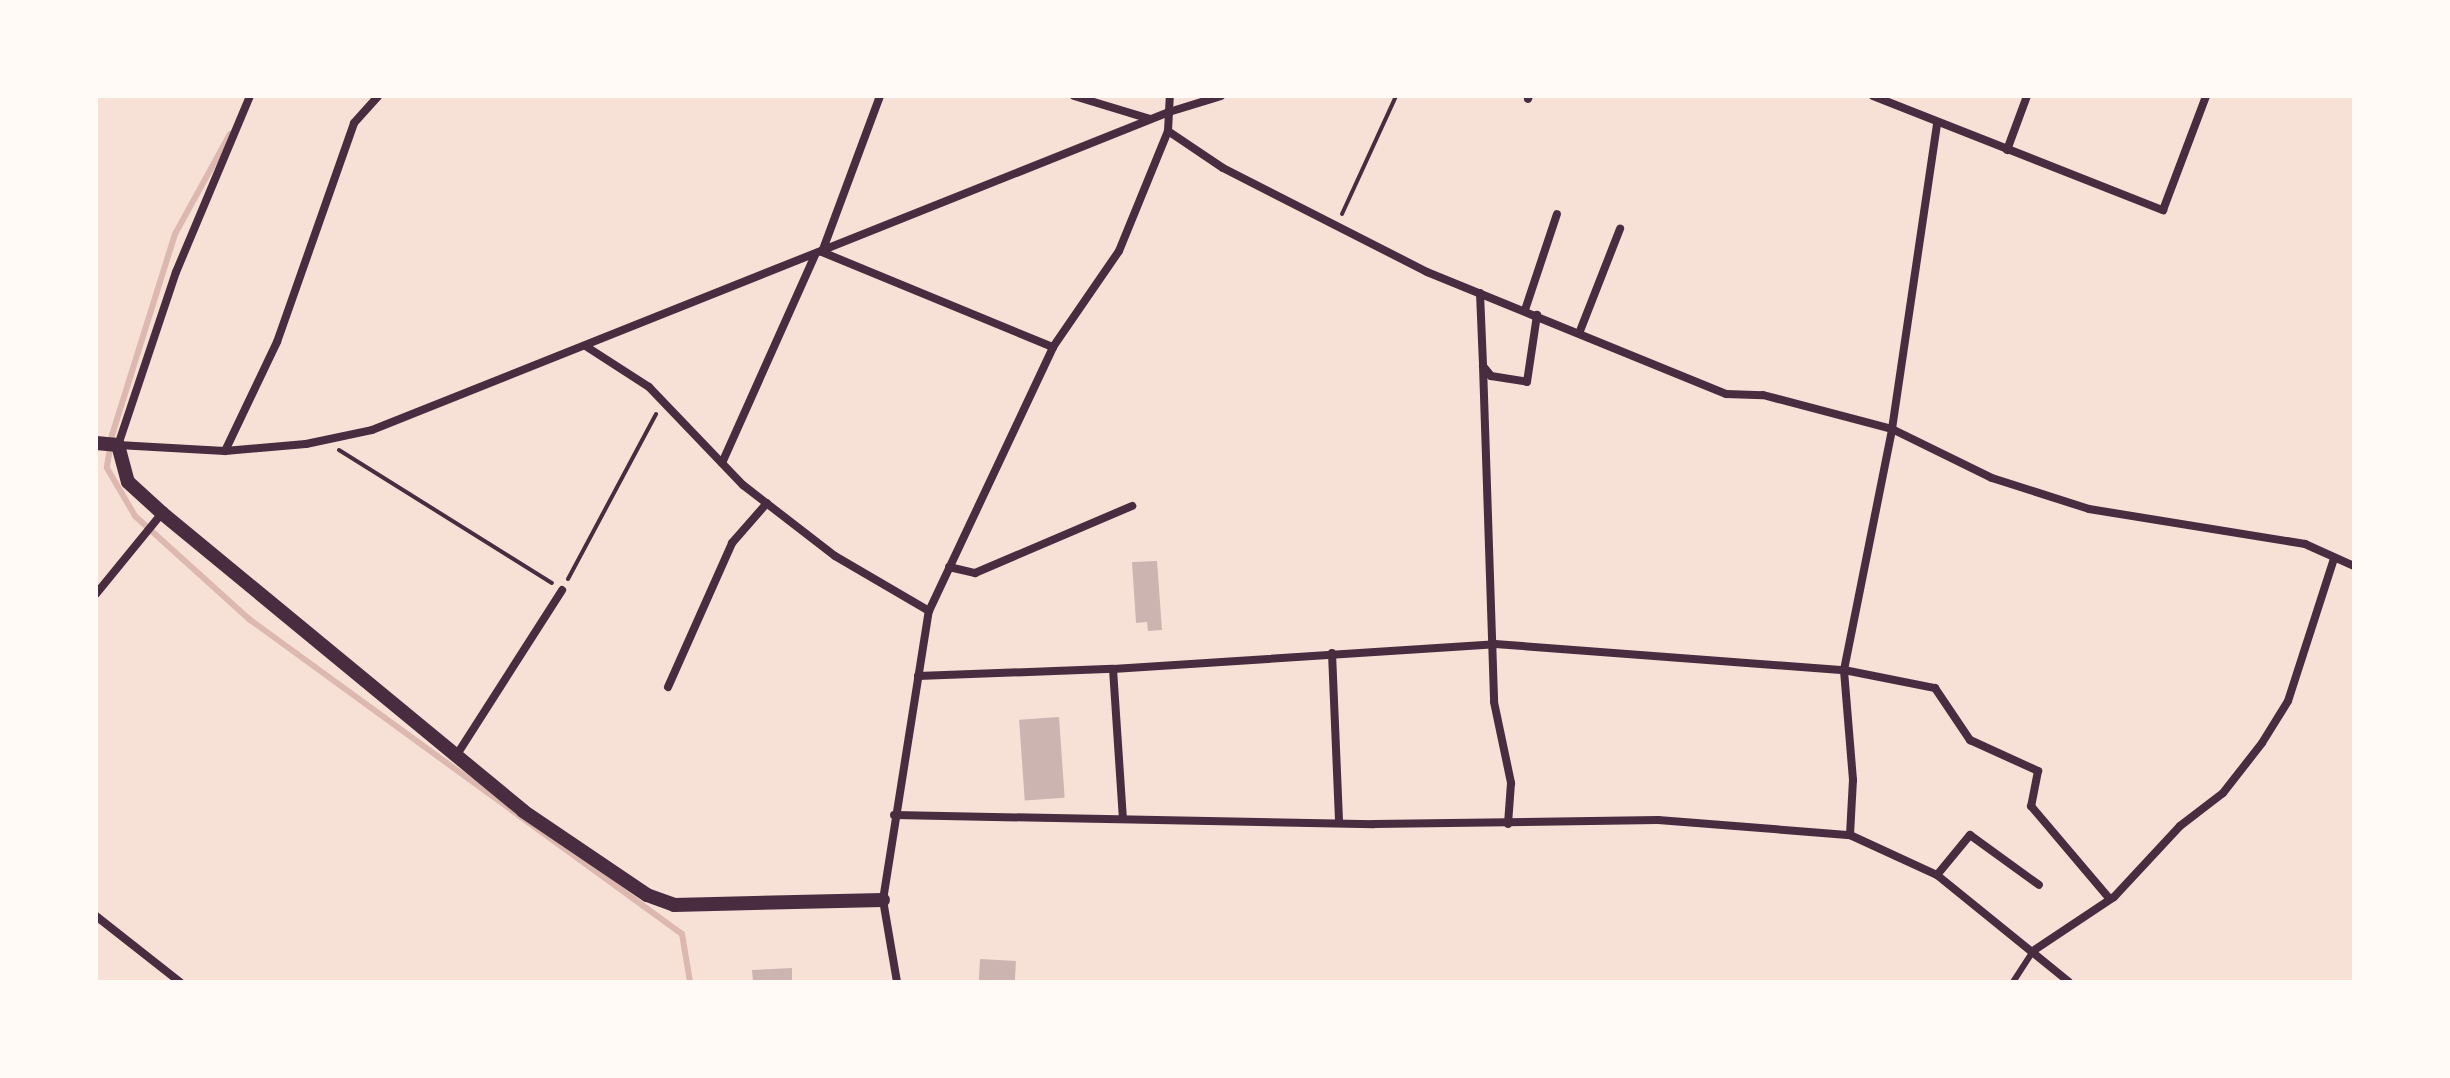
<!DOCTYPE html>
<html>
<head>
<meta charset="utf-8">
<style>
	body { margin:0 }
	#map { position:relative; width:2450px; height:1078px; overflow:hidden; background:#f7e1d7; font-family:"Asap Condensed",sans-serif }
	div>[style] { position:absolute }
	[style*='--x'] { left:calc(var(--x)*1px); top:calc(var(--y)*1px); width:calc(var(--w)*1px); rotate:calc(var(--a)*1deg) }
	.stream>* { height:6px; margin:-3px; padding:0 3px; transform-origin:3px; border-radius:3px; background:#dcb8b0 }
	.building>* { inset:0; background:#ccb4b1; transform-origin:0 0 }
	.path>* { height:4px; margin:-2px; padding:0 2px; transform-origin:2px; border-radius:2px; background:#4a2c40 }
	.service>* { height:6px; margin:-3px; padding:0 3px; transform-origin:3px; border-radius:3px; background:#4a2c40 }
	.minor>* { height:8px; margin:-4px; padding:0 4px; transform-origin:4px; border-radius:4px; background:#4a2c40 }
	.tertiary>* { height:14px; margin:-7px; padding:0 7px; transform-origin:7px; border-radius:7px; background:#4a2c40 }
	span { translate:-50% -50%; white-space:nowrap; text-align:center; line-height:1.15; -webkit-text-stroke:8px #fffaf5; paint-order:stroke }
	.frame { position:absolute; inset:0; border:98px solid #fffaf5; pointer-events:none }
</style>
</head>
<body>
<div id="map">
	<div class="stream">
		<i style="--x:230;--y:134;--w:114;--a:118.8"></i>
		<i style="--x:175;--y:234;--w:211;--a:107.4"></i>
		<i style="--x:112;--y:435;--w:33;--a:99"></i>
		<i style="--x:107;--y:468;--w:56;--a:59.7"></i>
		<i style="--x:135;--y:516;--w:154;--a:42.1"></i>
		<i style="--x:249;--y:619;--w:535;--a:36.04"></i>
		<i style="--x:682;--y:934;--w:49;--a:80.5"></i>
	</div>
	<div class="building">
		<i style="clip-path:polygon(1157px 561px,1162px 630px,1148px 631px,1147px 622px,1136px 623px,1132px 562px)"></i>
		<i style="left:1059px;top:717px;width:81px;height:40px;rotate:86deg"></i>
		<i style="left:980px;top:959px;width:36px;height:23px;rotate:3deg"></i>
		<i style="clip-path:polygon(792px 968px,792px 982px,753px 982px,752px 970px)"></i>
	</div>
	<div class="path">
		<i style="--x:1342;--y:214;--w:130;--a:-65.4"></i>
		<i style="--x:339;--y:450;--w:251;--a:32"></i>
		<i style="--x:568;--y:579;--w:187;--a:-61.9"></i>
	</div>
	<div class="service">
		<i style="--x:2013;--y:982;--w:37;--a:-57"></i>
	</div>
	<div class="minor">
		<i style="--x:250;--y:96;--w:191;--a:112.8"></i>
		<i style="--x:176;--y:272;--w:182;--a:108.5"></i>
		<i style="--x:118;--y:445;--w:107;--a:3.2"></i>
		<i style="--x:225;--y:451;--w:81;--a:-4.9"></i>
		<i style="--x:306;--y:444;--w:67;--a:-12"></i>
		<i style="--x:372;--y:430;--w:858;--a:-21.75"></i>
		<i style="--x:1169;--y:112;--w:54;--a:-17.1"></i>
		<i style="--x:880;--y:96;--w:166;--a:110.4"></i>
		<i style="--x:822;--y:252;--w:250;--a:22.4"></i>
		<i style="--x:1074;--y:96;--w:79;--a:16.8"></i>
		<i style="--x:1873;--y:96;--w:312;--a:21.5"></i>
		<i style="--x:2163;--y:210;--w:122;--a:-69.3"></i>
		<i style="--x:1528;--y:99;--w:3;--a:-72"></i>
		<i style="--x:1168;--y:131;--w:66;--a:33.9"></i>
		<i style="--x:1223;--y:168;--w:229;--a:27"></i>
		<i style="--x:1427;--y:272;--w:323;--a:22.2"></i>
		<i style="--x:1726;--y:394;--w:37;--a:2"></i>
		<i style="--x:1763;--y:395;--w:133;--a:14.8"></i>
		<i style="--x:1892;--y:429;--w:111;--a:26.1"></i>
		<i style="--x:1992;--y:478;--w:102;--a:17.7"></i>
		<i style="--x:2089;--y:509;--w:219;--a:9.2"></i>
		<i style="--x:2305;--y:544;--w:54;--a:24.2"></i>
		<i style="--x:2007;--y:150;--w:58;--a:-69.7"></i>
		<i style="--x:1480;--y:293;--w:73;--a:87.6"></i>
		<i style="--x:1483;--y:366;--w:13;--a:51"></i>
		<i style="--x:1491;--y:376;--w:36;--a:9"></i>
		<i style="--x:1527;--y:382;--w:68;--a:-81.5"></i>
		<i style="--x:1525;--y:310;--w:101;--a:-71.6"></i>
		<i style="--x:1580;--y:331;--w:110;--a:-68.6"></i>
		<i style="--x:587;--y:347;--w:74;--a:32.8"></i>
		<i style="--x:649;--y:387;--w:136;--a:46.2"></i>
		<i style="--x:743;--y:485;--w:116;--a:37.7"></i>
		<i style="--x:835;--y:556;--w:109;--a:30.3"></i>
		<i style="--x:1483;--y:366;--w:336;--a:88.1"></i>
		<i style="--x:1494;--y:702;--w:83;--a:78.1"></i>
		<i style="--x:1511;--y:783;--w:41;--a:94.2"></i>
		<i style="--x:225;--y:451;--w:121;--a:-64.5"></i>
		<i style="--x:277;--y:342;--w:232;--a:-70.6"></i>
		<i style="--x:354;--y:123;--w:36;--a:-48"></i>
		<i style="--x:722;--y:463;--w:228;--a:-65.9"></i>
		<i style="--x:949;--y:567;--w:27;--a:13"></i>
		<i style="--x:975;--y:573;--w:171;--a:-23.1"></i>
		<i style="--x:96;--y:594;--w:104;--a:-50.8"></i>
		<i style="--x:1332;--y:653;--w:170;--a:87.6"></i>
		<i style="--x:1113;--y:669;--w:383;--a:-3.7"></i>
		<i style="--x:1495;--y:644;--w:350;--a:4.3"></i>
		<i style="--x:1844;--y:670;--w:93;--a:11.2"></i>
		<i style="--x:1935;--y:688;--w:63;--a:56.1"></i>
		<i style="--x:1970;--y:740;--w:75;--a:24.5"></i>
		<i style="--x:2038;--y:771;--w:36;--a:101"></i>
		<i style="--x:2031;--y:806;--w:122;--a:49.7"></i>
		<i style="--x:918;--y:676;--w:195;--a:-2.1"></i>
		<i style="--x:1113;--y:669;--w:150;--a:86.2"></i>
		<i style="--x:668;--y:687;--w:158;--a:-66"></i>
		<i style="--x:732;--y:543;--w:53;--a:-48.8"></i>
		<i style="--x:456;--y:756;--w:197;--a:-57.4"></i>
		<i style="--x:894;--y:815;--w:480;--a:1.1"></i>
		<i style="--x:1374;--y:824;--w:284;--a:-0.8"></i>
		<i style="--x:1658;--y:820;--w:193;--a:4.5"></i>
		<i style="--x:1850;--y:835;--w:96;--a:24.7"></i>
		<i style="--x:1937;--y:875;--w:170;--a:39"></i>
		<i style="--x:1850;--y:835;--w:55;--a:-86.9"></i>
		<i style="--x:1853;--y:780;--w:110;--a:-94.7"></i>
		<i style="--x:1844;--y:670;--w:246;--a:-78.7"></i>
		<i style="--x:1892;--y:429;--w:309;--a:-81.6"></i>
		<i style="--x:1937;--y:875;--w:52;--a:-50.5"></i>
		<i style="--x:1970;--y:835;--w:85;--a:35.9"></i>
		<i style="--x:96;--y:916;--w:107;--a:38.2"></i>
		<i style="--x:2033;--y:951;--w:97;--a:-33.7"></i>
		<i style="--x:2114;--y:897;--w:97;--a:-47.1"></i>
		<i style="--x:2180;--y:826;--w:54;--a:-37.5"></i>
		<i style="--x:2223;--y:793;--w:63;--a:-52"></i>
		<i style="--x:2262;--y:743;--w:49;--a:-58.2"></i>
		<i style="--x:2288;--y:701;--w:149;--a:-72.1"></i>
		<i style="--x:897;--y:982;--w:83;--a:-99.7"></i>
		<i style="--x:883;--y:900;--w:293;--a:-81"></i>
		<i style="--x:929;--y:611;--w:292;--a:-64.8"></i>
		<i style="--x:1053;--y:347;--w:116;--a:-55.5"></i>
		<i style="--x:1119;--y:251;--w:130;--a:-67.8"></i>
		<i style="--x:1168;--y:131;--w:35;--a:-87"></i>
	</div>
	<div class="tertiary">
		<i style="--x:96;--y:443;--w:22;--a:5"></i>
		<i style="--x:118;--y:445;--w:38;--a:75"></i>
		<i style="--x:128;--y:482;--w:46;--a:42.4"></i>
		<i style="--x:162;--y:513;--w:468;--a:39.5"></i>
		<i style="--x:523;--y:811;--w:150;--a:34.1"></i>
		<i style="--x:647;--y:895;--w:29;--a:20"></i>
		<i style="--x:674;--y:905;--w:209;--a:-1.4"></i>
	</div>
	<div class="frame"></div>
</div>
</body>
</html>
